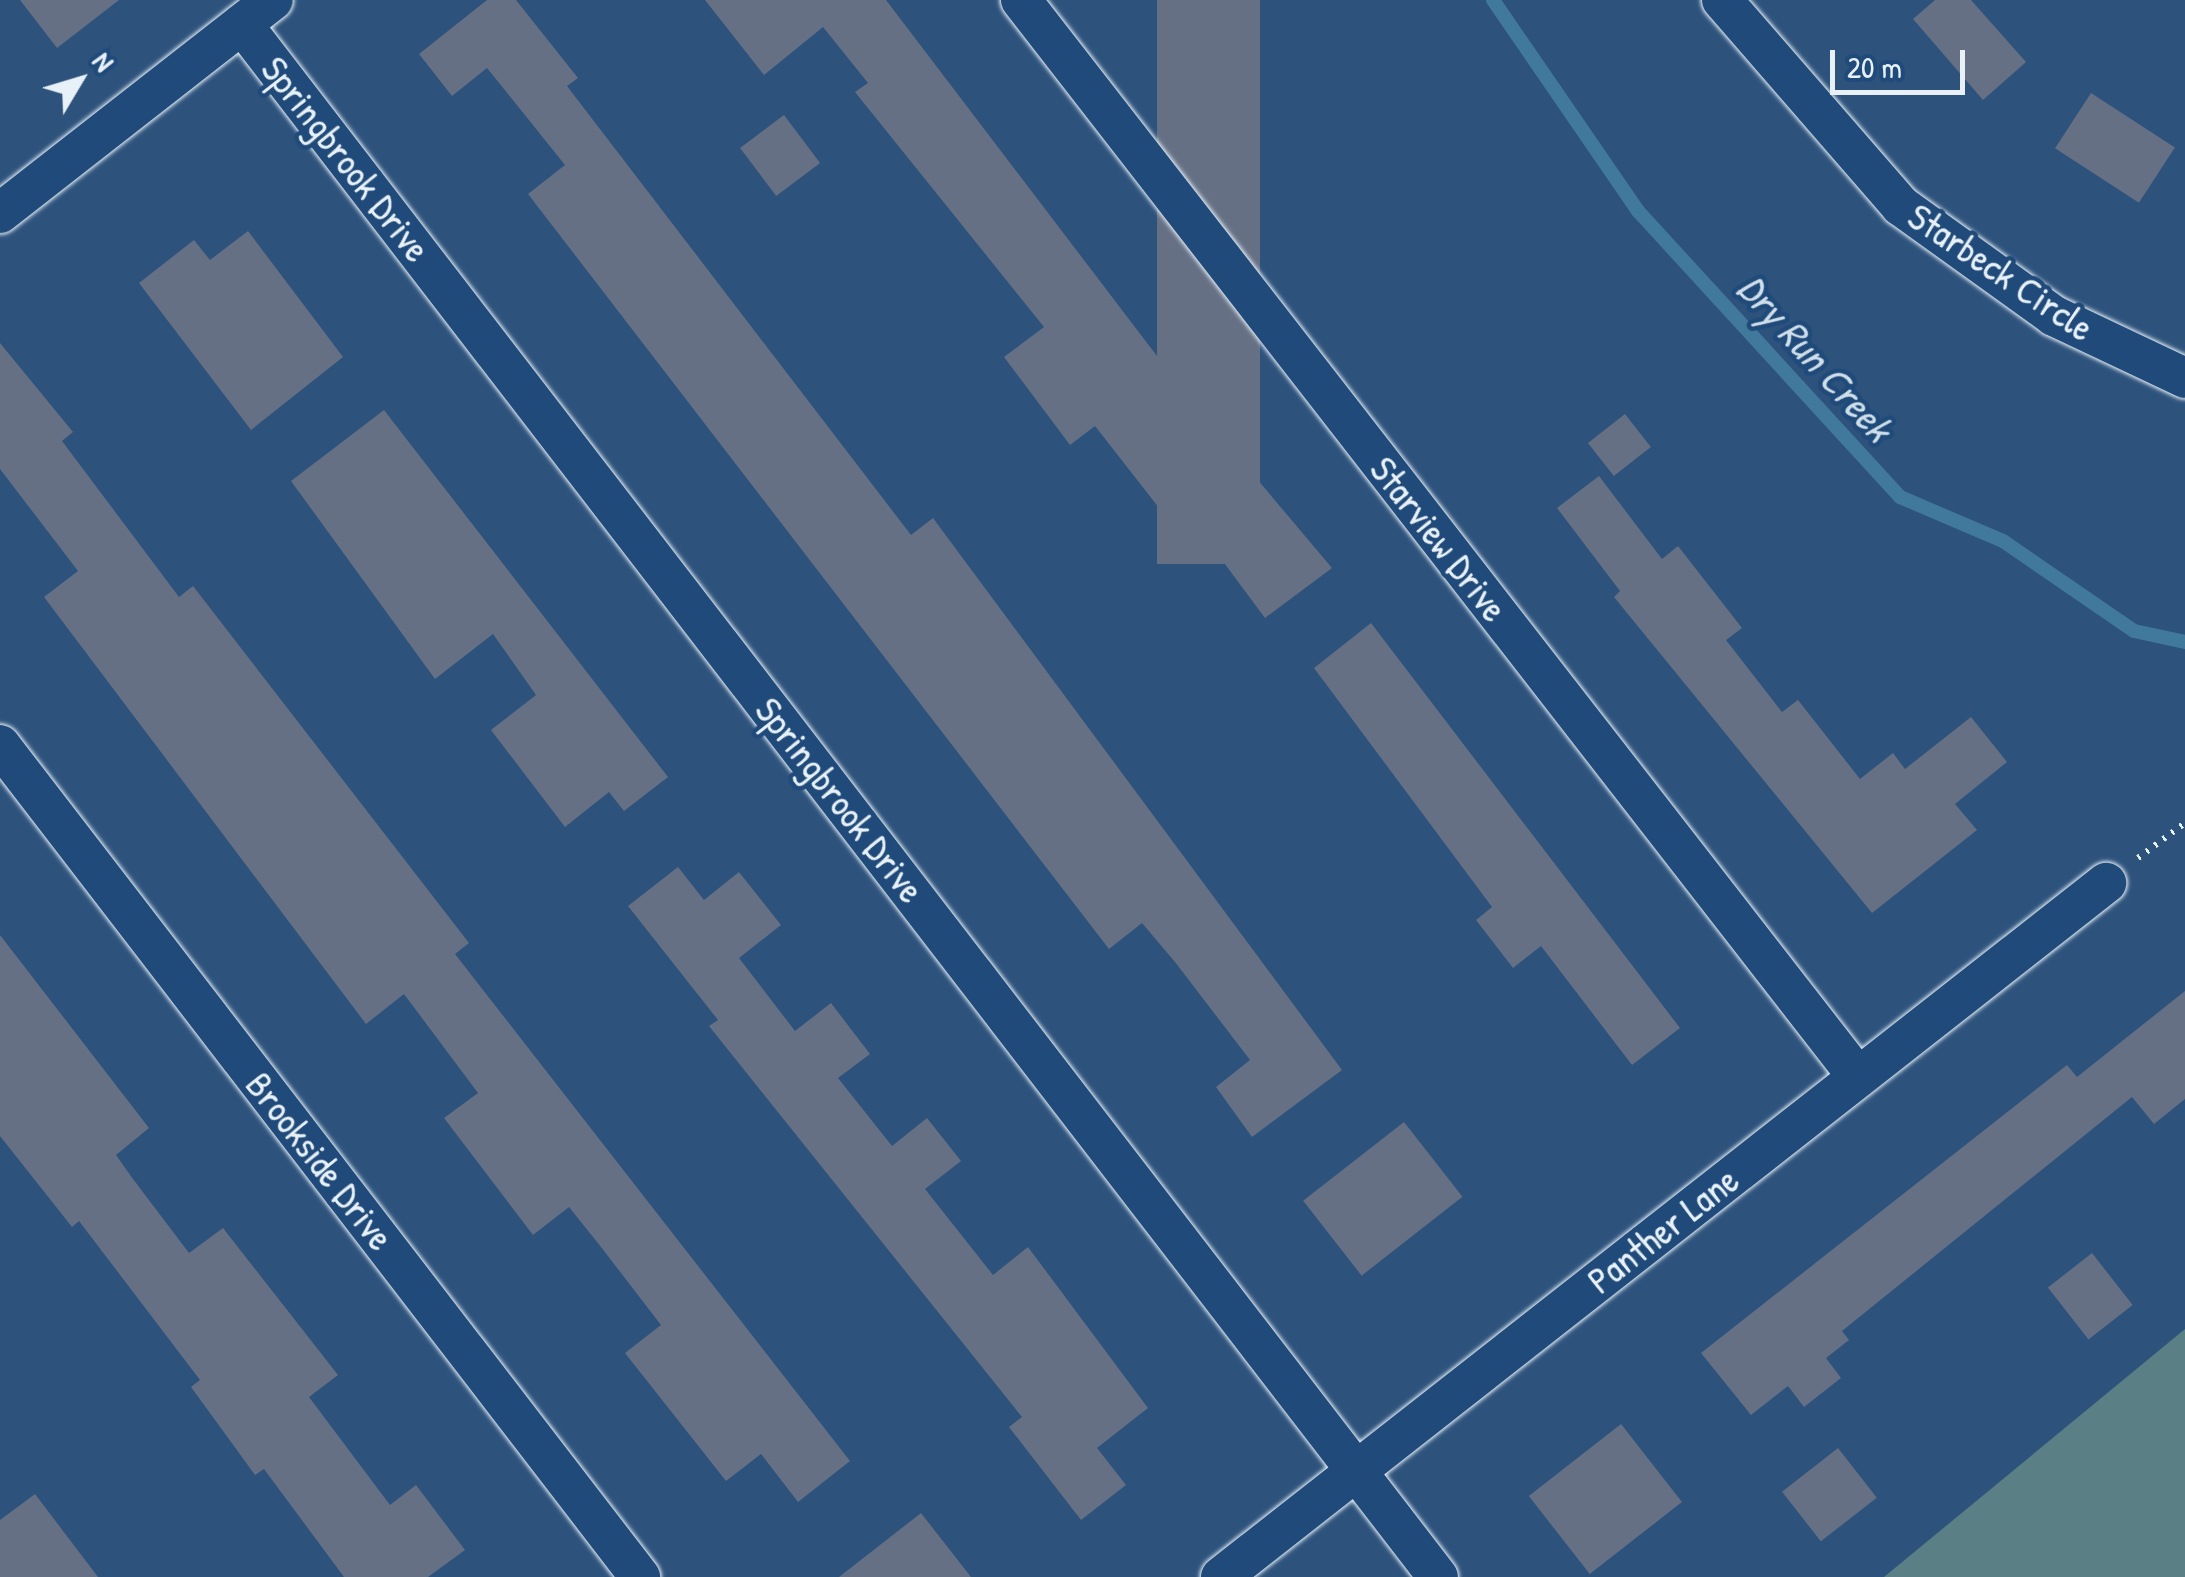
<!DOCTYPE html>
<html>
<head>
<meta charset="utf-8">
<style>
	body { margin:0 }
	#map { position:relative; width:2185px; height:1577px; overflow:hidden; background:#2d527c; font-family:"Patrick Hand",sans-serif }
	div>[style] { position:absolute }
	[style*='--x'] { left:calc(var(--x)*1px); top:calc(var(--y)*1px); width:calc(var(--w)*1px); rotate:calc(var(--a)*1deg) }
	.green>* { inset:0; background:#5a7f85 }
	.stream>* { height:14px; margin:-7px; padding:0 7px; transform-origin:7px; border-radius:7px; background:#41799d }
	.building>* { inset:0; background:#657085; transform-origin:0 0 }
	.path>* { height:6px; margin-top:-3px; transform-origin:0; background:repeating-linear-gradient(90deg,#e8f1f8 0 2.5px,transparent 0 10.5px) }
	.roads { filter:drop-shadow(0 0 2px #e8f1f8) drop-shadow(0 0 2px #e8f1f8) }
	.street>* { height:40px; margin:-20px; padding:0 20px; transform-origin:20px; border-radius:20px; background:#1f4a7a }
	span { translate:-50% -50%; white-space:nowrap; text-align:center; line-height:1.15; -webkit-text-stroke:9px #1f4a7a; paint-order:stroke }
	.street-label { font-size:38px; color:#e8f1f8 }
	.water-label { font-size:40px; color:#cfdfea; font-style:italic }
	.north { position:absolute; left:30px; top:30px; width:100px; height:100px; -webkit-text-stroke:8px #1f4a7a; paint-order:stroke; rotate:52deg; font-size:28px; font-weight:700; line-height:40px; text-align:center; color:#e8f1f8 }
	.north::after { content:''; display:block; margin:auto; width:35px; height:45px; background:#e8f1f8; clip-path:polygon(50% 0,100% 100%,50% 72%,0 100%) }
	.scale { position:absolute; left:1830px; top:50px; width:135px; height:45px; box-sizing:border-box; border:5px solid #e8f1f8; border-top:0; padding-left:12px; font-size:30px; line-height:35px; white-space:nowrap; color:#e8f1f8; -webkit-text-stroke:8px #1f4a7a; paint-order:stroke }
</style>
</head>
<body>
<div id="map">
	<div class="green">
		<i style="clip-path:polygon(2185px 1329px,2185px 1577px,1884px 1577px)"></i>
	</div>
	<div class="stream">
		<i style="--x:1493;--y:0;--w:256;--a:55.5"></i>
		<i style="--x:1638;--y:211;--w:388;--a:47.5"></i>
		<i style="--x:1900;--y:497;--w:112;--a:23.1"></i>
		<i style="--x:2003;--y:541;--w:159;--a:34.5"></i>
		<i style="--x:2134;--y:631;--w:52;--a:12.2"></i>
	</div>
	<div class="building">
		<i style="clip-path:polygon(20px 0,119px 0,57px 48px)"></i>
		<i style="clip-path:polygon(487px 0,516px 0,578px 78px,567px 86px,911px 535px,933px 518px,1342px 1070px,1252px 1137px,1216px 1087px,1250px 1060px,1175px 962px,1142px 923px,1109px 949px,528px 194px,565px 165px,487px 68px,452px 96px,419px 54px)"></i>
		<i style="clip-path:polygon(705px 0,886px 0,1192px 402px,1332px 568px,1265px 618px,1178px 501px,1163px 513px,1095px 426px,1070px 445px,1004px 357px,1044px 327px,855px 92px,868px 83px,823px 27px,764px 75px)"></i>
		<i style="left:1157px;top:0;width:103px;height:564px"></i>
		<i style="clip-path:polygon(1935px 0,1971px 0,2026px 62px,1983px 100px,1913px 19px)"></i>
		<i style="left:2091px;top:93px;width:100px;height:66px;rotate:33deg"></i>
		<i style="left:784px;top:115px;width:60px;height:55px;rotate:53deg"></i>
		<i style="clip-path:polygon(248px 231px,343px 357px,251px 430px,139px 283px,194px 240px,210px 260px)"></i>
		<i style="clip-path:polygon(0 343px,73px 432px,62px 441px,179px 597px,193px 586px,469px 943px,455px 954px,850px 1461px,798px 1502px,761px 1454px,726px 1481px,625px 1353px,661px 1325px,601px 1247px,569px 1207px,533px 1235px,444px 1118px,478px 1093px,404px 994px,366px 1024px,44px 597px,78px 571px,0 469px)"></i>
		<i style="clip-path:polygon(384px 410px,668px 777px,624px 811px,609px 792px,565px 827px,491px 730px,536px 695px,493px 634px,435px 679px,291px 481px)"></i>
		<i style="left:1625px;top:414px;width:42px;height:47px;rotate:52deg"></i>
		<i style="clip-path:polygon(1599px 476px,1662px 559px,1678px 546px,1742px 628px,1726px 640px,1782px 712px,1798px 700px,1860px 779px,1893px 753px,1905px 769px,1971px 717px,2007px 762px,1955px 804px,1977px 830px,1872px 913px,1614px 597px,1620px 591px,1557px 508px)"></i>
		<i style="clip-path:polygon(1371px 623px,1680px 1028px,1632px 1065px,1541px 946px,1513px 968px,1476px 920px,1492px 907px,1314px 668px)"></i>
		<i style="clip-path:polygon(678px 867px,704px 900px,739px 872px,781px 925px,739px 958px,795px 1031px,831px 1003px,870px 1054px,838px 1078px,892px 1146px,927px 1118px,961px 1161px,925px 1189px,993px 1275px,1028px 1247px,1148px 1408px,1097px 1448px,1126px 1485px,1081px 1520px,1009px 1427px,1022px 1417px,709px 1026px,718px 1020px,628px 906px)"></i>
		<i style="clip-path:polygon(0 935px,149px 1128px,116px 1155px,133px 1179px,189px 1253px,223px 1228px,338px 1375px,309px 1397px,390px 1505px,416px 1485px,465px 1550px,428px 1577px,344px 1577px,264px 1469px,255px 1475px,191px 1387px,200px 1380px,79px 1221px,72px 1227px,0 1136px)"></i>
		<i style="clip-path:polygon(2185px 991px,2185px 1099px,2154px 1124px,2132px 1097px,1842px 1331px,1849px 1340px,1826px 1358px,1841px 1378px,1804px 1407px,1788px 1386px,1751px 1415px,1701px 1353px,2067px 1065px,2077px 1077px)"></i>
		<i style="left:1404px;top:1122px;width:95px;height:128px;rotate:52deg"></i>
		<i style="left:2092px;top:1253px;width:66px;height:56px;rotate:52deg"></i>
		<i style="left:1621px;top:1424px;width:99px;height:117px;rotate:52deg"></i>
		<i style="left:1838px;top:1448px;width:63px;height:71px;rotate:52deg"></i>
		<i style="clip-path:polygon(35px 1494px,98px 1577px,0 1577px,0 1520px)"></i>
		<i style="clip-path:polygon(921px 1513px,971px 1577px,839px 1577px)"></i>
	</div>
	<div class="path">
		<i style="--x:2138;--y:858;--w:59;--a:-36.7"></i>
	</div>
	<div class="roads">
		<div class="street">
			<i style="--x:1021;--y:0;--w:1364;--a:52.15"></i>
			<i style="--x:1722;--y:0;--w:273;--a:49"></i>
			<i style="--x:1901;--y:206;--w:188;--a:35.7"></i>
			<i style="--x:2054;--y:316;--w:145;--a:25.3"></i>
			<i style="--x:242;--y:24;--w:1960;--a:52.4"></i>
			<i style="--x:0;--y:213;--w:346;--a:-38"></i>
			<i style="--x:0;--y:745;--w:1050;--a:52.43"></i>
			<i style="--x:1221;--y:1577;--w:1125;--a:-38.1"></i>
		</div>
	</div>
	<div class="street-label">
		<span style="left:346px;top:159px;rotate:52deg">Springbrook Drive</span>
		<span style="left:2001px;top:272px;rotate:34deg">Starbeck Circle</span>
		<span style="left:1439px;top:539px;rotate:52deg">Starview Drive</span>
		<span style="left:840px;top:800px;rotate:52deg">Springbrook Drive</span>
		<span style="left:320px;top:1161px;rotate:52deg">Brookside Drive</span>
		<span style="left:1663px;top:1230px;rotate:-38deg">Panther Lane</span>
	</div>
	<div class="water-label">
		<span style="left:1816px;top:357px;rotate:48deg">Dry Run Creek</span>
	</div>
	<div class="north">N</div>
	<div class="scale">20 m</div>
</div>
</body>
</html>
